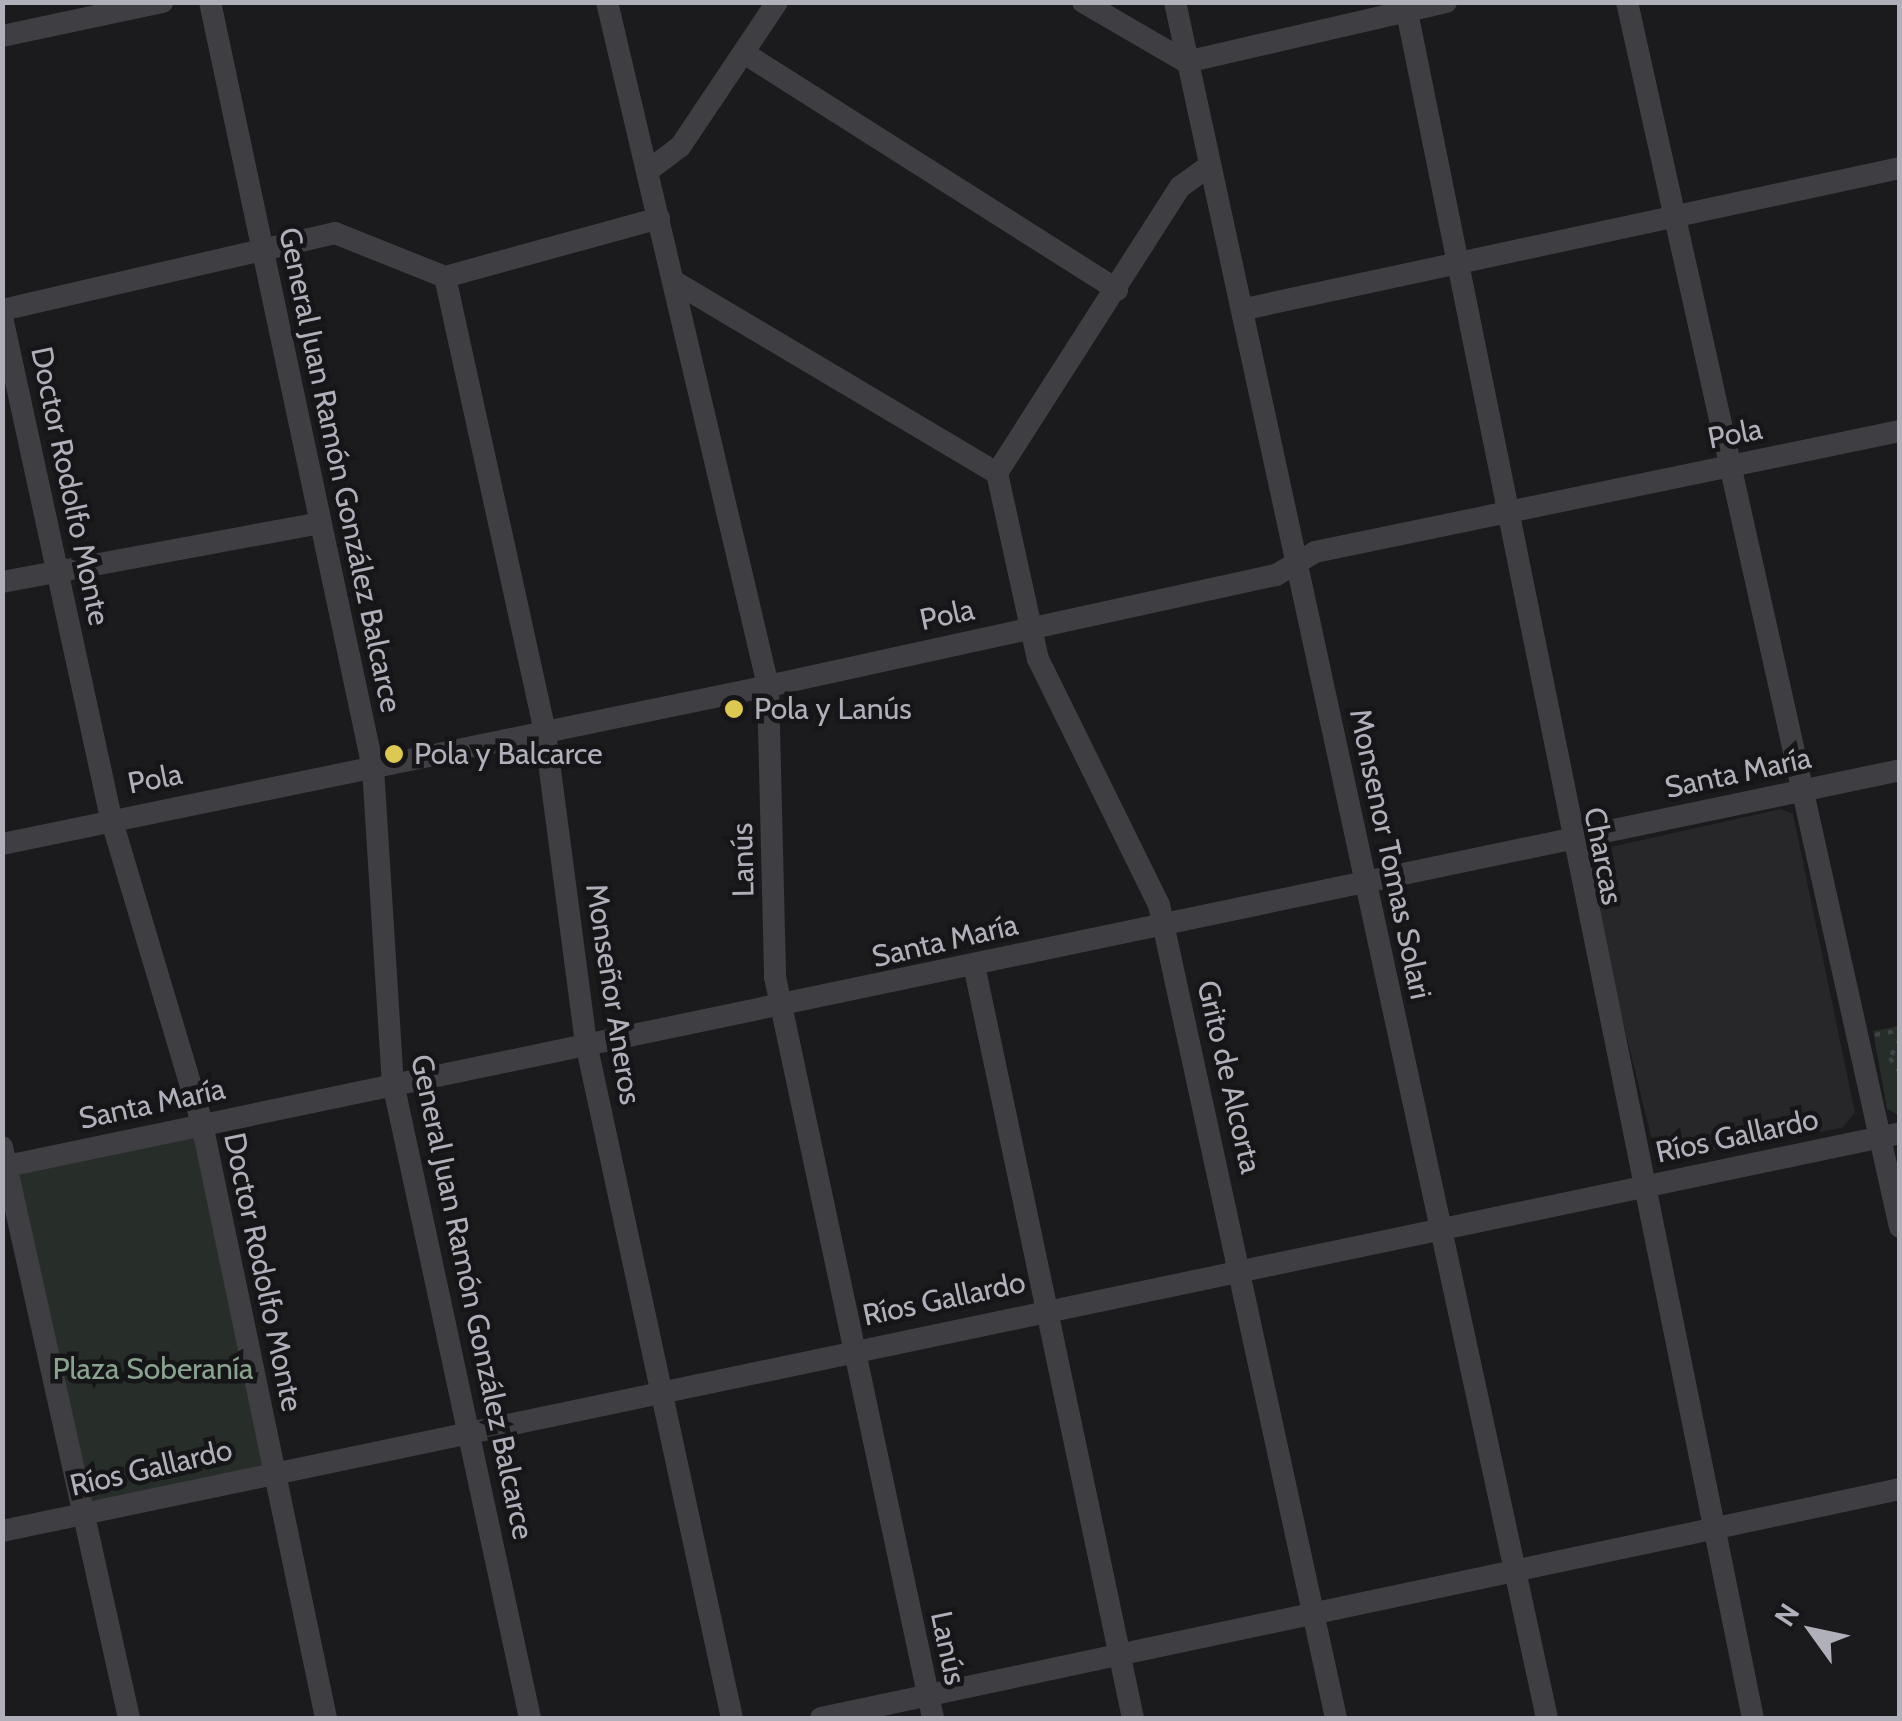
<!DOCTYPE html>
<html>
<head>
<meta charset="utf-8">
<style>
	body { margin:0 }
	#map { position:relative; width:1902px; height:1721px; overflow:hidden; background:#1b1b1d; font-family:Cabin,sans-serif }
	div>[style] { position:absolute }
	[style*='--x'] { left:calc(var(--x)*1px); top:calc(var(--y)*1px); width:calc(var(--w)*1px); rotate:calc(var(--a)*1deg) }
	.built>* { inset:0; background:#27272a }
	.green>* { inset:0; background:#272e29; transform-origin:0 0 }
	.path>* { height:4px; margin-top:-2px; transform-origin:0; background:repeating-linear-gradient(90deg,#424348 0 5px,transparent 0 13px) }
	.minor>* { height:22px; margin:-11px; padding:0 11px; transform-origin:11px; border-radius:11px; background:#3e3e43 }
	.dots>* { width:28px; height:28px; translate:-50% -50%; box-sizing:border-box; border:5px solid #161618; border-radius:50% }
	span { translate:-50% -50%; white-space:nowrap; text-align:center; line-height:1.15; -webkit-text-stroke:9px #161618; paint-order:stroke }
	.street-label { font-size:30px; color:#afb0ba }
	.poi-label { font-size:30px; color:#afb0ba }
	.left { translate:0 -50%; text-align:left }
	.park-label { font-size:30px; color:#89a38f }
	.frame { position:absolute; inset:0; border:5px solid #afb0ba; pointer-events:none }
	.north { position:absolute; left:1762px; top:1581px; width:100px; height:100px; -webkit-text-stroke:8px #161618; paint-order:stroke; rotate:303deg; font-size:28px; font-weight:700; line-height:40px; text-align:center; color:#afb0ba }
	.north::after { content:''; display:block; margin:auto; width:35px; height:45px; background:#afb0ba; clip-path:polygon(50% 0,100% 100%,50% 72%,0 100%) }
</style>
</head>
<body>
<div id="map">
	<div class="built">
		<i style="clip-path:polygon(1781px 809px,1793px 814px,1855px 1113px,1842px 1128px,1657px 1160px,1584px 864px,1593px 851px)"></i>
	</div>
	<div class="green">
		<i style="clip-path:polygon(1899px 1026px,1900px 1026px,1899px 1115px,1887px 1109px,1873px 1031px)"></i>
		<i style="left:202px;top:1124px;width:354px;height:196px;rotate:78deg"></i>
	</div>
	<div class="path">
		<i style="--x:1875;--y:1035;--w:25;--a:-11"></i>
		<i style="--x:1900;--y:1039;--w:21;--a:118"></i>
		<i style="--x:1890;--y:1058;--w:18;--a:56"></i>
	</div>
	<div class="minor">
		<i style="--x:210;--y:2;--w:783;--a:77.99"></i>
		<i style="--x:373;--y:768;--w:316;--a:86.4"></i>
		<i style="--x:393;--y:1083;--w:650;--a:77.83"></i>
		<i style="--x:607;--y:2;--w:703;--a:76.75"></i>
		<i style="--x:768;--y:686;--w:291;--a:88.6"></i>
		<i style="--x:775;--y:977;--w:758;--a:77.96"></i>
		<i style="--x:1083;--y:2;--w:119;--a:30.2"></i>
		<i style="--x:1186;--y:62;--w:267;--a:-13"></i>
		<i style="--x:1175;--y:2;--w:1756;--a:77.77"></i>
		<i style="--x:1405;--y:2;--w:1751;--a:78.54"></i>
		<i style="--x:1627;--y:2;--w:1255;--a:77.44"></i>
		<i style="--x:2;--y:36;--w:164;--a:-12"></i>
		<i style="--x:744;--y:53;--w:442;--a:32.4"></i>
		<i style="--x:649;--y:170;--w:39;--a:-37"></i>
		<i style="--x:680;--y:147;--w:174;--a:-56.2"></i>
		<i style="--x:445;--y:277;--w:466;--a:77.6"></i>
		<i style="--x:545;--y:732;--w:314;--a:82.5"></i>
		<i style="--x:586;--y:1043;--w:691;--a:77.8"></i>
		<i style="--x:675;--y:282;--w:374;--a:30.7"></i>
		<i style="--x:1245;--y:309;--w:670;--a:-12.15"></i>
		<i style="--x:2;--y:310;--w:342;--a:-13"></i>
		<i style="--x:335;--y:233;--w:118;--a:21.8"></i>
		<i style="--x:445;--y:277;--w:222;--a:-15.4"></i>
		<i style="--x:2;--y:317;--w:513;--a:77.73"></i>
		<i style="--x:111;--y:818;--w:319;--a:73.4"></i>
		<i style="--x:202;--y:1124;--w:607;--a:78.21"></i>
		<i style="--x:997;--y:473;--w:190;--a:77.6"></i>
		<i style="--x:1038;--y:659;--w:274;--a:63.8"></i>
		<i style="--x:1159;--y:905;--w:832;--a:77.72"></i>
		<i style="--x:997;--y:473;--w:340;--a:-57.4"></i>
		<i style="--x:1180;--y:187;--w:36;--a:-36"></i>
		<i style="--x:2;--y:582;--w:324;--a:-10.5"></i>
		<i style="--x:2;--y:844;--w:782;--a:-11.65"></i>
		<i style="--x:768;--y:686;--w:520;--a:-12.33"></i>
		<i style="--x:1276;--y:575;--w:45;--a:-30.5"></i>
		<i style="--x:1315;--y:552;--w:597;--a:-11.69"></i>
		<i style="--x:974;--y:965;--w:770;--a:78.08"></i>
		<i style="--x:2;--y:1147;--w:585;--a:77.46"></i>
		<i style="--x:2;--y:1167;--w:1939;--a:-11.81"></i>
		<i style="--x:2;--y:1531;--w:1939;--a:-11.84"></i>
		<i style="--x:821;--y:1718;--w:1103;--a:-11.98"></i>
	</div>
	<div class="dots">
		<i style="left:734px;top:709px;background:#ddc852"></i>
		<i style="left:394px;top:754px;background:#ddc852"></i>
	</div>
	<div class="street-label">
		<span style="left:1735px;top:434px;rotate:-11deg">Pola</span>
		<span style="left:340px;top:470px;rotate:78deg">General Juan Ramón González Balcarce</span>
		<span style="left:70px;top:486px;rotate:78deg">Doctor Rodolfo Monte</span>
		<span style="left:947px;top:615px;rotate:-12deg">Pola</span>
		<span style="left:1738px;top:773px;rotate:-12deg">Santa María</span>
		<span style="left:155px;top:779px;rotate:-11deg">Pola</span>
		<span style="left:1390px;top:854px;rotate:78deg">Monsenor Tomas Solari</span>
		<span style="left:1603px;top:856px;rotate:79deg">Charcas</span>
		<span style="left:743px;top:860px;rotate:-91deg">Lanús</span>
		<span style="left:945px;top:941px;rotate:-13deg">Santa María</span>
		<span style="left:613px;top:994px;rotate:81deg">Monseñor Aneros</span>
		<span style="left:1229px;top:1077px;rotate:77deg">Grito de Alcorta</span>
		<span style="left:152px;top:1104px;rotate:-12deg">Santa María</span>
		<span style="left:1737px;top:1136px;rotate:-12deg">Ríos Gallardo</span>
		<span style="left:263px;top:1272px;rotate:78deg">Doctor Rodolfo Monte</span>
		<span style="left:472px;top:1297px;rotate:78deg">General Juan Ramón González Balcarce</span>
		<span style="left:944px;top:1299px;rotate:-12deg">Ríos Gallardo</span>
		<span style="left:151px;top:1468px;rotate:-13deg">Ríos Gallardo</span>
		<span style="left:948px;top:1648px;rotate:78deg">Lanús</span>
	</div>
	<div class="poi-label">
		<span class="left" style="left:754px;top:709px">Pola y Lanús</span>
		<span class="left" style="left:414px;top:754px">Pola y Balcarce</span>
	</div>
	<div class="park-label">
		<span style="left:153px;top:1369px">Plaza Soberanía</span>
	</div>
	<div class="frame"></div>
	<div class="north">N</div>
</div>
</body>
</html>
